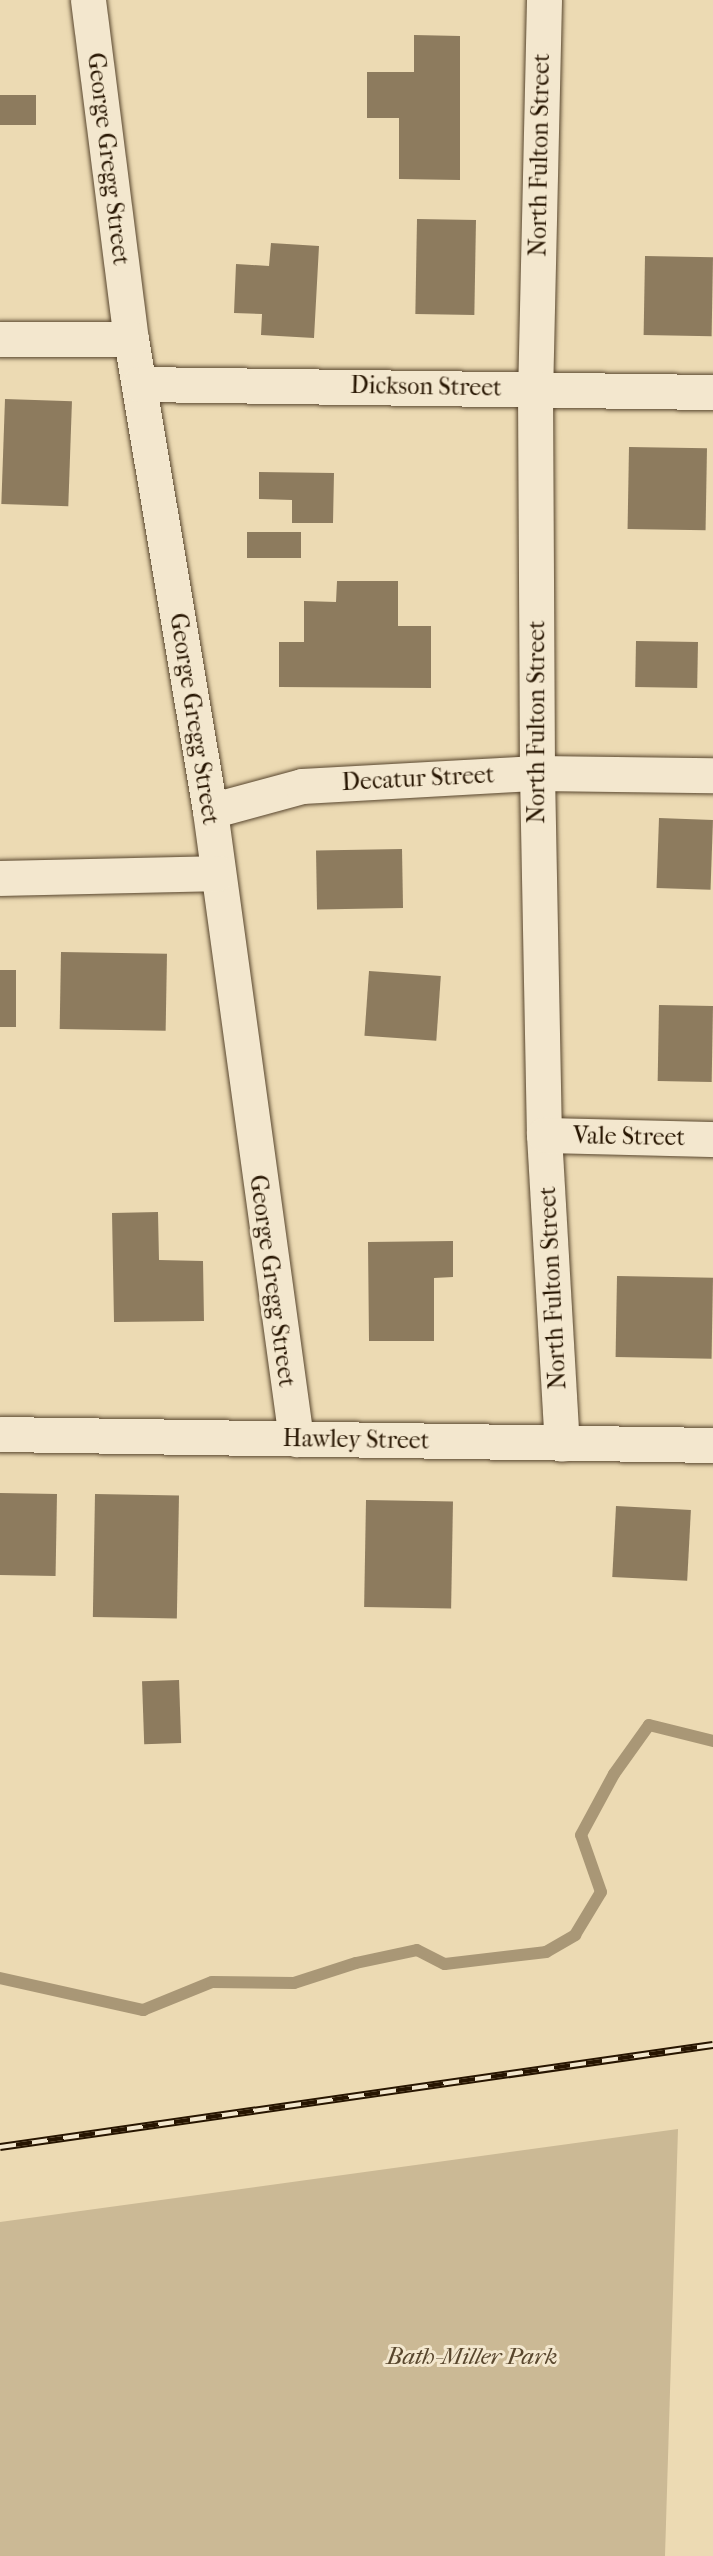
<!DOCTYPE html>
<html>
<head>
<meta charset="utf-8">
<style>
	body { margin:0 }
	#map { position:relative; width:713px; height:2556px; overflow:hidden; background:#ecdab3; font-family:"IM FELL French Canon",serif }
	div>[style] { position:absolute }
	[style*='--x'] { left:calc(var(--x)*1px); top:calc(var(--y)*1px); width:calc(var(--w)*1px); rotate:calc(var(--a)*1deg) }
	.green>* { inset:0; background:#cbb995 }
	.stream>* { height:12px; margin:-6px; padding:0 6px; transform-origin:6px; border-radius:6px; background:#a99776 }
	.building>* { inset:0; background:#8d7b5e; transform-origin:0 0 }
	.roads { filter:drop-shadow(0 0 2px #58462e) drop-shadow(0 0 2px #58462e) }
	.minor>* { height:35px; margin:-17.5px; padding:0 17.5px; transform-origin:17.5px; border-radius:17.5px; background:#f3e7ce }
	.rail>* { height:8px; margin-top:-4px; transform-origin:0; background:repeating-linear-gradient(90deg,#f3e7ce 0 16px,#271501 0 32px); box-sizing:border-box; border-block:2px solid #271501 }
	span { translate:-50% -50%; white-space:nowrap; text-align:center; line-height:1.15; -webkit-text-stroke:6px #f3e7ce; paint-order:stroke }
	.street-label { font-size:24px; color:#271501 }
	.park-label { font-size:24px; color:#58462d; font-style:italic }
</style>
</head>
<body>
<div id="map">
	<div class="green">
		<i style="clip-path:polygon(678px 2129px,665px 2556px,0 2556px,0 2222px)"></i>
	</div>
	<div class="stream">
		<i style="--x:0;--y:1978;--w:147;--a:12.6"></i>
		<i style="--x:143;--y:2010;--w:74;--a:-22.1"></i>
		<i style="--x:212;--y:1982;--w:82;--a:0.7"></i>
		<i style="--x:294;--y:1983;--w:65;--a:-17.9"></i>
		<i style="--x:356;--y:1963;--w:62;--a:-12"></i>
		<i style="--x:417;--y:1950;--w:31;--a:27"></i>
		<i style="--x:445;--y:1964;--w:102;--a:-6.8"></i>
		<i style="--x:546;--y:1952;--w:34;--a:-30"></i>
		<i style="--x:575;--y:1935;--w:50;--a:-58.8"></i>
		<i style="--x:601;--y:1892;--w:60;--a:-109.3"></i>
		<i style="--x:581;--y:1835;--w:69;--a:-61.6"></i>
		<i style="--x:614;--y:1774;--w:60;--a:-54.5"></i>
		<i style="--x:649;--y:1725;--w:66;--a:14"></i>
	</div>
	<div class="building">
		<i style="clip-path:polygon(414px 35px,460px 36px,460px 180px,399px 179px,399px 118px,367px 118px,367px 72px,414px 72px)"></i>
		<i style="left:0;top:95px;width:36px;height:30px"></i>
		<i style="left:417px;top:219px;width:59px;height:95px;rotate:1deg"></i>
		<i style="clip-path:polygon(271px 243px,319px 246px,314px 338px,261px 335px,262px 314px,234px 313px,236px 264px,269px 266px)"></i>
		<i style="left:645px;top:256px;width:68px;height:79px;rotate:1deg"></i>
		<i style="left:5px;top:399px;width:67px;height:105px;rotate:2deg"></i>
		<i style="left:629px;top:447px;width:78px;height:82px;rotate:1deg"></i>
		<i style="clip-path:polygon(259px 472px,334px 473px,333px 523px,292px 523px,292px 500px,259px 499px)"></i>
		<i style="left:301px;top:532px;width:26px;height:54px;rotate:90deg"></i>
		<i style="clip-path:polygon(337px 581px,398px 581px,398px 626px,431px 626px,431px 688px,279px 687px,279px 642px,304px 642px,304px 601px,336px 602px)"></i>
		<i style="left:636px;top:641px;width:62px;height:46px;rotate:1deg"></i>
		<i style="left:659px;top:818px;width:54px;height:70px;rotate:2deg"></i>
		<i style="left:402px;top:849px;width:59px;height:86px;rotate:89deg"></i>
		<i style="left:61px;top:952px;width:106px;height:77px;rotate:1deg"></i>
		<i style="left:0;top:970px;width:16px;height:57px"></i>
		<i style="left:369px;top:971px;width:72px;height:65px;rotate:4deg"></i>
		<i style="left:659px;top:1005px;width:54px;height:76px;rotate:1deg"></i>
		<i style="clip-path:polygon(158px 1212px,159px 1260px,203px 1261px,204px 1321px,114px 1322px,112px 1213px)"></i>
		<i style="clip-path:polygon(453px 1241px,453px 1277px,434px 1278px,434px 1341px,369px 1341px,368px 1242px)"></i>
		<i style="left:617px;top:1276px;width:96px;height:81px;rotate:1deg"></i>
		<i style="left:0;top:1493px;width:57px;height:82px;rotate:1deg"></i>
		<i style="left:95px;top:1494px;width:84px;height:123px;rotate:1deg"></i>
		<i style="left:366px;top:1500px;width:87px;height:107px;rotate:1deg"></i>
		<i style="left:616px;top:1506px;width:75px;height:71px;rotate:3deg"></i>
		<i style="left:179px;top:1680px;width:63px;height:37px;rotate:88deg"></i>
	</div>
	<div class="roads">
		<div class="minor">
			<i style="--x:88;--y:0;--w:342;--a:82.8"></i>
			<i style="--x:131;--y:339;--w:479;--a:80.5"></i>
			<i style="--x:210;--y:811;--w:634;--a:82.2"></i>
			<i style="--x:544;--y:0;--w:388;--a:91.3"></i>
			<i style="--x:535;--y:388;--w:385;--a:89.7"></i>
			<i style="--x:537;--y:773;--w:362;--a:88.9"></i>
			<i style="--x:544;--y:1135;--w:309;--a:86.7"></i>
			<i style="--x:0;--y:339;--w:131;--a:0"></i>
			<i style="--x:139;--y:384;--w:574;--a:0.8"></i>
			<i style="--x:210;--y:811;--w:95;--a:-15.2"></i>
			<i style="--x:302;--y:786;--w:235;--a:-3.2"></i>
			<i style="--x:537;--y:773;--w:176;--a:0.7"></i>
			<i style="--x:0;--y:878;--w:218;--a:-1.3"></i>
			<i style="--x:544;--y:1135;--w:169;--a:1.4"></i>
			<i style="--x:0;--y:1434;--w:713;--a:0.88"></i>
		</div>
	</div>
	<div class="rail">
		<i style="--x:0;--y:2147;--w:720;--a:-8.14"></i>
	</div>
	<div class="street-label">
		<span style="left:540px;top:155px;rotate:-89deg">North Fulton Street</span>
		<span style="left:108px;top:159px;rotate:83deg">George Gregg Street</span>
		<span style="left:426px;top:387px;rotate:1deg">Dickson Street</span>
		<span style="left:194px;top:719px;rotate:81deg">George Gregg Street</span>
		<span style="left:537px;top:722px;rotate:-90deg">North Fulton Street</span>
		<span style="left:418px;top:779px;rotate:-3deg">Decatur Street</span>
		<span style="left:629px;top:1137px;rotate:1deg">Vale Street</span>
		<span style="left:272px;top:1281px;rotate:82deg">George Gregg Street</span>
		<span style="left:553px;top:1288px;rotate:-93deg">North Fulton Street</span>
		<span style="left:356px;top:1440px;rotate:1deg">Hawley Street</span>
	</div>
	<div class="park-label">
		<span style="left:472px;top:2357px">Bath-Miller Park</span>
	</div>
</div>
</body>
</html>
